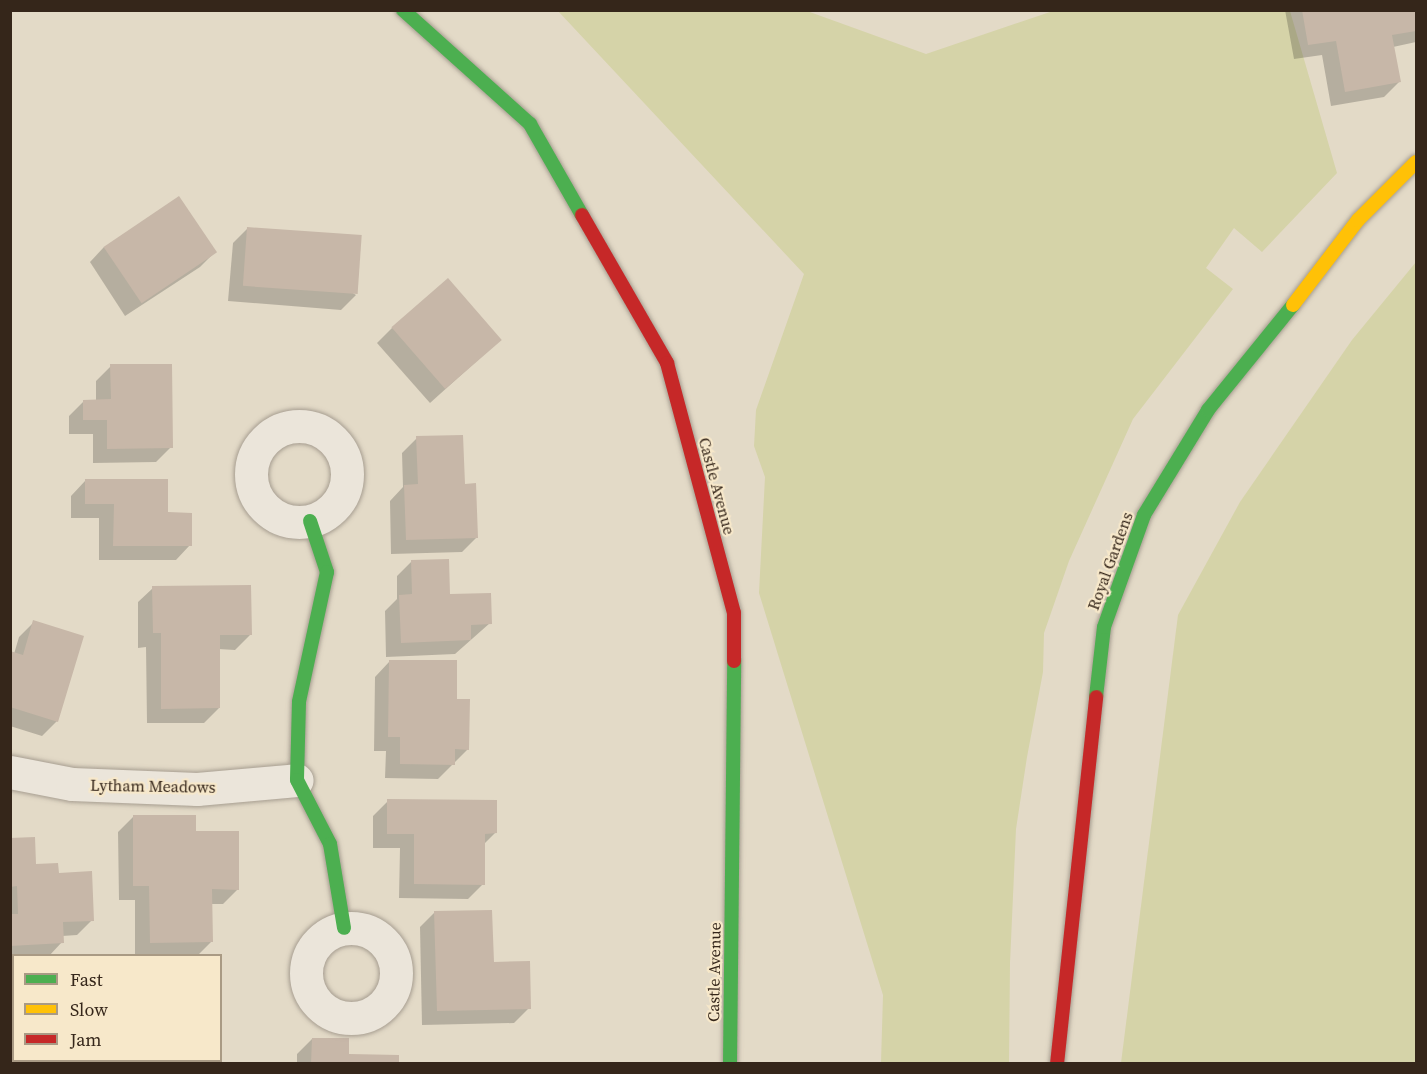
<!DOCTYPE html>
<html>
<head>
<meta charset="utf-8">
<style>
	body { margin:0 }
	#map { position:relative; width:1427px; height:1074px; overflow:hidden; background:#e3dac7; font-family:"Source Serif 4",serif }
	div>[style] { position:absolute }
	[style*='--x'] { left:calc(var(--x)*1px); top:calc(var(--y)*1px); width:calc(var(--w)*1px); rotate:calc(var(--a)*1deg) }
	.green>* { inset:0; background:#d5d3a8 }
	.shadow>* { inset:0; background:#0003; transform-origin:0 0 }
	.building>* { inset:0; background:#c7b7a8; transform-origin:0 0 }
	.roads { filter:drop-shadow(0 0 2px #a79e91) drop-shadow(0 0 2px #a79e91) }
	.street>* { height:33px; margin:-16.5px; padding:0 16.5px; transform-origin:16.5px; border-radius:16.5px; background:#ebe5da }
	.street>.ring { margin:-16.5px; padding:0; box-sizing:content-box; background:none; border:33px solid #ebe5da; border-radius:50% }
	.fast>* { height:14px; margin:-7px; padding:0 7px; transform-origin:7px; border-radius:7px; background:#4caf50 }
	.slow>* { height:14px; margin:-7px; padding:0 7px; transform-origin:7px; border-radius:7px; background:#ffc107 }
	.jam>* { height:14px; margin:-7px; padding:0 7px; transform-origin:7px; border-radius:7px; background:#c62828 }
	span { translate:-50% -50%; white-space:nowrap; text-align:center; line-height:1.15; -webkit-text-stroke:4.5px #f7e8ca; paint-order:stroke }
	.street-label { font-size:16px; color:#35261a }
	.frame { position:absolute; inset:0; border:12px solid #35261a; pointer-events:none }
	.legend { position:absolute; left:12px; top:954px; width:210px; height:108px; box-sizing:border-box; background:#f7e8ca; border:2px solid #a99a84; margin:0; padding:8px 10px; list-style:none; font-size:18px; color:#35261a }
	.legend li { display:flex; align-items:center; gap:12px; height:30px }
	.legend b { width:30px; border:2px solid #a99a84 }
</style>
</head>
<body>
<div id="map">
	<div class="green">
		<i style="clip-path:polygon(558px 11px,807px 11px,926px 54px,1053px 11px,1290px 11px,1337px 173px,1262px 252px,1234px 228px,1206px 268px,1233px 289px,1133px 419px,1069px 561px,1044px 633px,1043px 672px,1027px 757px,1016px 829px,1010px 963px,1009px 1063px,881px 1063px,883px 995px,759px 593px,765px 477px,754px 446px,756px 410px,804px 274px)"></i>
		<i style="clip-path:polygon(1416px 262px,1416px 1063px,1121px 1063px,1178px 615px,1240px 502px,1352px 340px)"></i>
	</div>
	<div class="shadow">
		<i style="clip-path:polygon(1285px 10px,1416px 10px,1416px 42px,1393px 47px,1399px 82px,1384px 97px,1331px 106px,1322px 55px,1294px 59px)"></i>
		<i style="clip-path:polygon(248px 228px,356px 295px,341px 310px,228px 301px,233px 243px)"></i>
		<i style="clip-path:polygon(104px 247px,215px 252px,200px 267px,125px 316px,90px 262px)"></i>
		<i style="clip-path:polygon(392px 328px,500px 340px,430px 403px,377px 343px)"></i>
		<i style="clip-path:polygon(111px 366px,171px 447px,156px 462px,93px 463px,93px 434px,69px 434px,69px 416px,84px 401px,96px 401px,96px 381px)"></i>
		<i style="clip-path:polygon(417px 438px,463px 485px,477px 537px,462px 552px,391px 554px,390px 501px,403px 487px,402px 453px)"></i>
		<i style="clip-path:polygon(85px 481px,167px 514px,190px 545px,176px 560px,99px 560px,99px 518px,71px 518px,71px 496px)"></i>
		<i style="clip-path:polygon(412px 561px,448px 596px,490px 623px,455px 654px,386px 657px,385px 611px,397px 599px,397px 576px)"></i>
		<i style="clip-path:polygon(153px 588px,250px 635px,235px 650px,218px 649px,219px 708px,204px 723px,147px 723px,146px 647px,138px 648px,138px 602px)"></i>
		<i style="clip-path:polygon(34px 622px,57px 721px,42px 736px,10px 726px,10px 653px,14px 654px,19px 637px)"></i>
		<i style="clip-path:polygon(389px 662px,455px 701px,468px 749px,438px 779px,385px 778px,386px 751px,374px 751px,375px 677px)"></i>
		<i style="clip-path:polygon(388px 801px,495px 833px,483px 845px,483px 884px,468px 899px,399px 898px,400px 848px,373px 848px,373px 816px)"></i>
		<i style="clip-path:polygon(133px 817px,195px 832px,238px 889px,223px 904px,211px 904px,211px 942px,197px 956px,135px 956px,135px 900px,119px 900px,118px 832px)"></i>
		<i style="clip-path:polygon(10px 840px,35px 866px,57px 874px,92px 920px,77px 935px,62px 936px,62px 942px,49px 956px,14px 956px,14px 959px,10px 959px)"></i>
		<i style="clip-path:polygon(435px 912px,492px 964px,529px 1008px,514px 1023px,422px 1025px,420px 927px)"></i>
		<i style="clip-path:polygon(312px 1039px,348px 1055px,397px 1064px,297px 1064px,297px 1054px)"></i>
		<i style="left:136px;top:1060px;width:73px;height:4px"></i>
	</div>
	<div class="building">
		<i style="clip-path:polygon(1302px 10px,1416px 10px,1416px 31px,1392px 35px,1401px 82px,1345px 92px,1336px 41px,1308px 45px)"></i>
		<i style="left:179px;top:196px;width:68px;height:91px;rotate:56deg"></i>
		<i style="left:247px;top:227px;width:115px;height:59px;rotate:4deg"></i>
		<i style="left:448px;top:278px;width:82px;height:75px;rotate:49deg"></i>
		<i style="clip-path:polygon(110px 364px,172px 364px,173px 448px,107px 449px,107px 420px,83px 420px,83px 400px,111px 399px)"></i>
		<i style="clip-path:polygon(463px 435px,465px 484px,476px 483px,478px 538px,406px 540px,404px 485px,418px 484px,416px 436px)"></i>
		<i style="clip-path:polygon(85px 479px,168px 479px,168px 512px,192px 513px,192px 546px,113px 546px,114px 504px,85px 504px)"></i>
		<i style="clip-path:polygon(449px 559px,450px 594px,491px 593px,492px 624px,471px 625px,471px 640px,401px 643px,399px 595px,412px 594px,411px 560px)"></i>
		<i style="clip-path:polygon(251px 585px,252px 635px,220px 635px,220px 708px,161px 709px,161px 633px,153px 633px,152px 586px)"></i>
		<i style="clip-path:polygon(33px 620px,84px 636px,58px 722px,10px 707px,10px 651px,23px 655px)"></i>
		<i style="clip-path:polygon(389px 660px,457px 660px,457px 699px,470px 699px,469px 750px,455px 749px,455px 765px,400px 764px,400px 737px,388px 737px)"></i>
		<i style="clip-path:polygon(387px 799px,497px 800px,497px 833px,485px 834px,485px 885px,414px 884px,414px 834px,387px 834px)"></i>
		<i style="clip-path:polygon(133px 815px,196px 815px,196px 831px,239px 831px,239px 890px,212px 889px,213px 942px,150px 943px,149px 886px,133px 886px)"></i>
		<i style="clip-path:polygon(35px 837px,36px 864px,58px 863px,59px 873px,92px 871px,94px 921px,63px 922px,64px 943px,10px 946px,10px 914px,18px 914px,17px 886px,10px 887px,10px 838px)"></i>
		<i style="clip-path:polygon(492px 910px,494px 962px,530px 961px,531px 1009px,437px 1011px,434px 911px)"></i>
		<i style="clip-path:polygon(312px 1038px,349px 1038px,349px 1054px,399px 1055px,399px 1064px,311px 1064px)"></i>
	</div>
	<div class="roads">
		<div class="street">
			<i class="ring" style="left:251px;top:426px;width:63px;height:63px"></i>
			<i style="--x:10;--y:772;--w:63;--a:11"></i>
			<i style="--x:72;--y:784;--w:125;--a:2.3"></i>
			<i style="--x:197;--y:789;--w:100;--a:-5.1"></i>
			<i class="ring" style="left:306px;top:928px;width:57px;height:57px"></i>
		</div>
		<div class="fast">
			<i style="--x:403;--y:10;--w:171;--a:41.9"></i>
			<i style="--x:530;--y:124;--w:105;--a:60.3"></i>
			<i style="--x:310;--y:521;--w:54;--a:71.6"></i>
			<i style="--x:327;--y:572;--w:133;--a:102.2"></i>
			<i style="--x:299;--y:702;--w:78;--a:91.5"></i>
			<i style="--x:297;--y:780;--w:72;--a:62.7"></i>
			<i style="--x:330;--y:844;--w:85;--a:80.5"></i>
			<i style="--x:1096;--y:697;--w:70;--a:-83.5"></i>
			<i style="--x:1104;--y:627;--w:119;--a:-70.3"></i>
			<i style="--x:1144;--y:515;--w:123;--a:-58.6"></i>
			<i style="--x:1208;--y:410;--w:135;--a:-51"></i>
			<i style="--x:730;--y:1064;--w:403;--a:-89.4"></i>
		</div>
		<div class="slow">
			<i style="--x:1293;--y:305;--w:107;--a:-52.6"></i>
			<i style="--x:1358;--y:220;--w:82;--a:-45"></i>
		</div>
		<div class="jam">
			<i style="--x:582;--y:215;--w:171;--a:60.1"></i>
			<i style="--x:667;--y:363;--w:259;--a:75"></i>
			<i style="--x:734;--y:613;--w:48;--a:90"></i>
			<i style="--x:1057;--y:1064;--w:369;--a:-83.9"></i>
		</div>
	</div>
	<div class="street-label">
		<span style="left:717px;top:486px;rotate:75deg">Castle Avenue</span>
		<span style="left:1110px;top:561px;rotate:-70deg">Royal Gardens</span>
		<span style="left:153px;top:786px;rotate:1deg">Lytham Meadows</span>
		<span style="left:714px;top:972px;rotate:-89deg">Castle Avenue</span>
	</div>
	<div class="frame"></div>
	<ul class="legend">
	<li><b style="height:8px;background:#4caf50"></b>Fast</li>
	<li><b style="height:8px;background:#ffc107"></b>Slow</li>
	<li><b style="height:8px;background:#c62828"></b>Jam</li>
	</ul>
</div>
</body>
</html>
